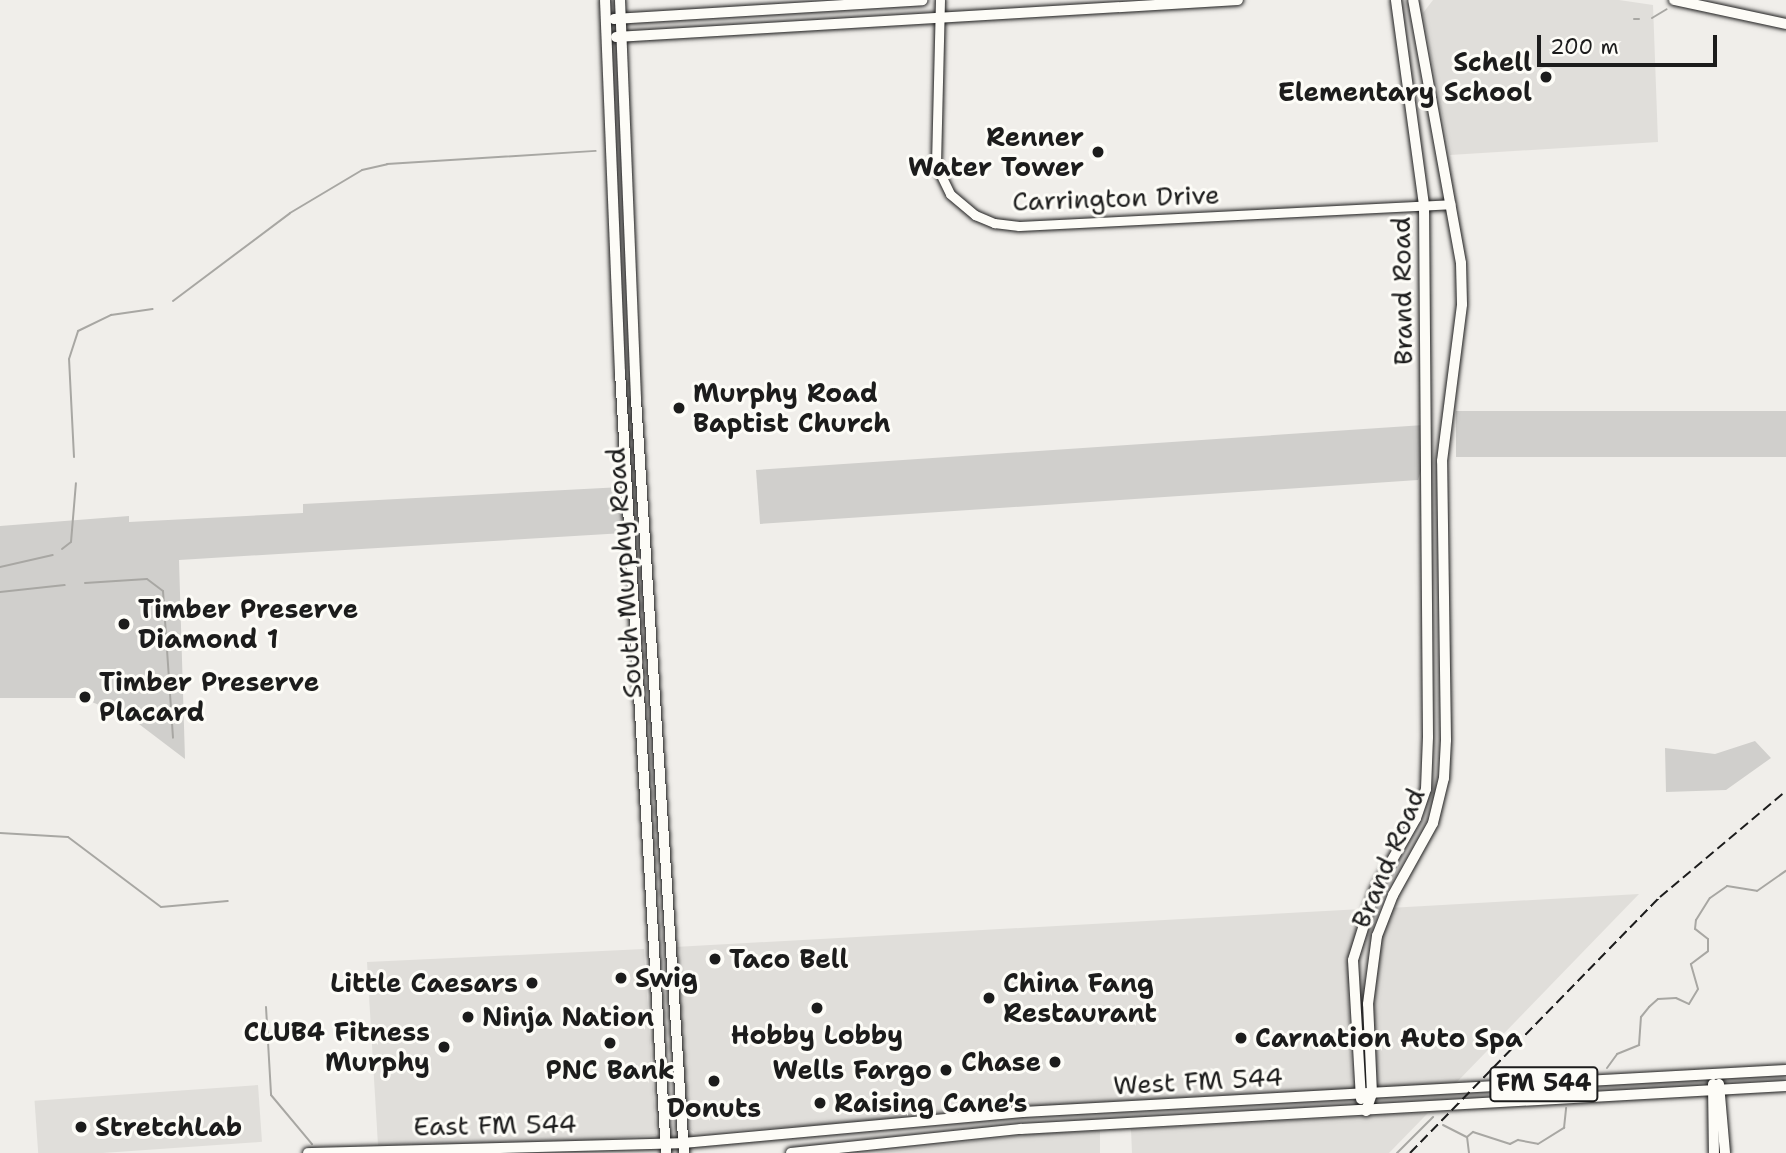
<!DOCTYPE html>
<html>
<head>
<meta charset="utf-8">
<style>
	body { margin:0 }
	#map { position:relative; width:1786px; height:1153px; overflow:hidden; background:#f0eeea; font-family:"Shantell Sans",sans-serif }
	div>[style] { position:absolute }
	[style*='--x'] { left:calc(var(--x)*1px); top:calc(var(--y)*1px); width:calc(var(--w)*1px); rotate:calc(var(--a)*1deg) }
	.built>* { inset:0; background:#e0deda; transform-origin:0 0 }
	.green>* { inset:0; background:#d0cfcc; transform-origin:0 0 }
	.stream>* { height:2px; margin:-1px; padding:0 1px; transform-origin:1px; border-radius:1px; background:#a8a7a3 }
	.roads { filter:drop-shadow(0 0 2px #1c1c1c) drop-shadow(0 0 2px #1c1c1c) }
	.minor>* { height:9px; margin:-4.5px; padding:0 4.5px; transform-origin:4.5px; border-radius:4.5px; background:#fdfcf7 }
	.major>* { height:10px; margin:-5px; padding:0 5px; transform-origin:5px; border-radius:5px; background:#fdfcf7 }
	.rail>* { height:2px; margin-top:-1px; transform-origin:0; background:repeating-linear-gradient(90deg,#1c1c1c 0 10px,transparent 0 15px) }
	.dots>* { width:19px; height:19px; translate:-50% -50%; box-sizing:border-box; border:4px solid #fdfcf7; border-radius:50% }
	span { translate:-50% -50%; white-space:nowrap; text-align:center; line-height:1.15; -webkit-text-stroke:6px #fdfcf7; paint-order:stroke }
	.shield-label span { padding:2px 5px; background:#fdfcf7; border:2px solid; border-radius:5px; -webkit-text-stroke-width:0 }
	.shield-label { font-size:24px; color:#1c1c1c; font-weight:700 }
	.poi-label { font-size:26px; color:#1c1c1c; font-weight:700 }
	.right { translate:-100% -50%; text-align:right }
	.left { translate:0 -50%; text-align:left }
	.street-label { font-size:26px; color:#1c1c1c }
	.scale { position:absolute; left:1537px; top:35px; width:180px; height:32px; box-sizing:border-box; border:4px solid #1c1c1c; border-top:0; padding-left:9px; font-size:21px; line-height:24px; white-space:nowrap; color:#1c1c1c; -webkit-text-stroke:5px #fdfcf7; paint-order:stroke }
</style>
</head>
<body>
<div id="map">
	<div class="built">
		<i style="clip-path:polygon(1433px 0,1619px 0,1653px 5px,1658px 142px,1450px 155px,1423px 13px)"></i>
		<i style="clip-path:polygon(1639px 894px,1456px 1083px,1377px 1088px,1373px 1014px,1378px 943px,1389px 908px)"></i>
		<i style="clip-path:polygon(1362px 909px,1351px 952px,1348px 992px,1352px 1090px,695px 1133px,686px 1126px,675px 947px)"></i>
		<i style="clip-path:polygon(644px 949px,656px 1135px,571px 1142px,378px 1145px,367px 962px)"></i>
		<i style="left:258px;top:1085px;width:57px;height:224px;rotate:86deg"></i>
		<i style="clip-path:polygon(1428px 1113px,1389px 1153px,1132px 1153px,1131px 1129px)"></i>
		<i style="clip-path:polygon(1100px 1131px,1100px 1153px,875px 1153px,1033px 1134px)"></i>
	</div>
	<div class="green">
		<i style="left:1786px;top:411px;width:46px;height:330px;rotate:90deg"></i>
		<i style="clip-path:polygon(1424px 425px,1425px 458px,1418px 480px,760px 524px,756px 470px)"></i>
		<i style="clip-path:polygon(622px 487px,624px 533px,179px 560px,185px 759px,131px 718px,82px 698px,0 698px,0 526px,129px 516px,129px 522px,303px 513px,303px 504px)"></i>
		<i style="clip-path:polygon(1755px 741px,1771px 758px,1726px 790px,1666px 792px,1665px 748px,1715px 754px)"></i>
	</div>
	<div class="stream">
		<i style="--x:1652;--y:18;--w:17;--a:-31"></i>
		<i style="--x:1634;--y:19;--w:5;--a:0"></i>
		<i style="--x:173;--y:301;--w:146;--a:-36.9"></i>
		<i style="--x:290;--y:213;--w:84;--a:-30.8"></i>
		<i style="--x:362;--y:170;--w:26;--a:-13"></i>
		<i style="--x:387;--y:164;--w:209;--a:-3.6"></i>
		<i style="--x:74;--y:457;--w:98;--a:-92.9"></i>
		<i style="--x:69;--y:359;--w:29;--a:-72"></i>
		<i style="--x:78;--y:331;--w:37;--a:-26"></i>
		<i style="--x:111;--y:315;--w:42;--a:-8.1"></i>
		<i style="--x:62;--y:549;--w:11;--a:-38"></i>
		<i style="--x:71;--y:542;--w:59;--a:-85.2"></i>
		<i style="--x:0;--y:567;--w:54;--a:-12.8"></i>
		<i style="--x:85;--y:583;--w:62;--a:-3.7"></i>
		<i style="--x:147;--y:579;--w:20;--a:37"></i>
		<i style="--x:163;--y:591;--w:147;--a:86.1"></i>
		<i style="--x:0;--y:592;--w:65;--a:-6.1"></i>
		<i style="--x:0;--y:833;--w:68;--a:3.4"></i>
		<i style="--x:68;--y:837;--w:116;--a:37"></i>
		<i style="--x:161;--y:907;--w:67;--a:-5.1"></i>
		<i style="--x:266;--y:1007;--w:88;--a:86.7"></i>
		<i style="--x:271;--y:1095;--w:64;--a:50.1"></i>
		<i style="--x:1607;--y:1068;--w:17;--a:-54"></i>
		<i style="--x:1617;--y:1054;--w:24;--a:-22"></i>
		<i style="--x:1639;--y:1045;--w:28;--a:-86"></i>
		<i style="--x:1641;--y:1017;--w:13;--a:-51"></i>
		<i style="--x:1649;--y:1007;--w:12;--a:-42"></i>
		<i style="--x:1658;--y:999;--w:18;--a:-3"></i>
		<i style="--x:1676;--y:998;--w:14;--a:25"></i>
		<i style="--x:1689;--y:1004;--w:17;--a:-59"></i>
		<i style="--x:1698;--y:989;--w:26;--a:-106"></i>
		<i style="--x:1691;--y:964;--w:21;--a:-37"></i>
		<i style="--x:1708;--y:951;--w:12;--a:-90"></i>
		<i style="--x:1708;--y:939;--w:16;--a:-142"></i>
		<i style="--x:1695;--y:929;--w:9;--a:-84"></i>
		<i style="--x:1696;--y:920;--w:26;--a:-58"></i>
		<i style="--x:1710;--y:898;--w:21;--a:-35"></i>
		<i style="--x:1727;--y:886;--w:30;--a:9"></i>
		<i style="--x:1757;--y:891;--w:35;--a:-35"></i>
		<i style="--x:1443;--y:1125;--w:27;--a:27"></i>
		<i style="--x:1397;--y:1153;--w:51;--a:-45"></i>
		<i style="--x:1469;--y:1153;--w:16;--a:-97"></i>
		<i style="--x:1467;--y:1137;--w:8;--a:-40"></i>
		<i style="--x:1473;--y:1132;--w:39;--a:18"></i>
		<i style="--x:1510;--y:1144;--w:9;--a:-27"></i>
		<i style="--x:1518;--y:1140;--w:20;--a:11"></i>
		<i style="--x:1538;--y:1144;--w:31;--a:-32"></i>
		<i style="--x:1564;--y:1128;--w:20;--a:-84"></i>
	</div>
	<div class="roads">
		<div class="minor">
			<i style="--x:940;--y:0;--w:165;--a:91.4"></i>
			<i style="--x:936;--y:165;--w:32;--a:64"></i>
			<i style="--x:950;--y:194;--w:33;--a:40"></i>
			<i style="--x:975;--y:215;--w:21;--a:23"></i>
			<i style="--x:994;--y:223;--w:25;--a:7"></i>
			<i style="--x:1019;--y:226;--w:432;--a:-2.9"></i>
		</div>
		<div class="major">
			<i style="--x:605;--y:0;--w:372;--a:87.7"></i>
			<i style="--x:620;--y:372;--w:782;--a:86.63"></i>
			<i style="--x:620;--y:0;--w:399;--a:87.7"></i>
			<i style="--x:636;--y:399;--w:756;--a:86.36"></i>
			<i style="--x:1674;--y:0;--w:115;--a:12.1"></i>
			<i style="--x:614;--y:19;--w:309;--a:-3.5"></i>
			<i style="--x:616;--y:37;--w:623;--a:-3.4"></i>
			<i style="--x:1713;--y:1084;--w:69;--a:89.2"></i>
			<i style="--x:1719;--y:1084;--w:69;--a:85"></i>
			<i style="--x:1361;--y:1099;--w:139;--a:-93.3"></i>
			<i style="--x:1353;--y:960;--w:73;--a:-72.6"></i>
			<i style="--x:1375;--y:890;--w:83;--a:-60.3"></i>
			<i style="--x:1416;--y:818;--w:31;--a:-71"></i>
			<i style="--x:1426;--y:789;--w:52;--a:-87.8"></i>
			<i style="--x:1428;--y:737;--w:532;--a:-90.43"></i>
			<i style="--x:1424;--y:205;--w:207;--a:-97.8"></i>
			<i style="--x:1366;--y:1111;--w:18;--a:-71"></i>
			<i style="--x:1372;--y:1094;--w:90;--a:-92.5"></i>
			<i style="--x:1368;--y:1004;--w:69;--a:-82.5"></i>
			<i style="--x:1377;--y:936;--w:44;--a:-68.7"></i>
			<i style="--x:1393;--y:895;--w:82;--a:-60.9"></i>
			<i style="--x:1433;--y:823;--w:46;--a:-76.3"></i>
			<i style="--x:1444;--y:778;--w:38;--a:-87"></i>
			<i style="--x:1446;--y:740;--w:279;--a:-90.8"></i>
			<i style="--x:1442;--y:461;--w:158;--a:-82.7"></i>
			<i style="--x:1462;--y:304;--w:41;--a:-91.4"></i>
			<i style="--x:1461;--y:263;--w:267;--a:-100.3"></i>
			<i style="--x:308;--y:1153;--w:375;--a:-1.5"></i>
			<i style="--x:683;--y:1143;--w:341;--a:-5.2"></i>
			<i style="--x:1023;--y:1112;--w:764;--a:-3.15"></i>
			<i style="--x:791;--y:1153;--w:231;--a:-6"></i>
			<i style="--x:1021;--y:1129;--w:766;--a:-3.22"></i>
		</div>
	</div>
	<div class="rail">
		<i style="--x:1410;--y:1153;--w:358;--a:-45.7"></i>
		<i style="--x:1660;--y:897;--w:165;--a:-40.1"></i>
	</div>
	<div class="dots">
		<i style="left:1546px;top:77px;background:#1c1c1c"></i>
		<i style="left:1098px;top:152px;background:#1c1c1c"></i>
		<i style="left:679px;top:408px;background:#1c1c1c"></i>
		<i style="left:124px;top:624px;background:#1c1c1c"></i>
		<i style="left:85px;top:697px;background:#1c1c1c"></i>
		<i style="left:715px;top:959px;background:#1c1c1c"></i>
		<i style="left:621px;top:978px;background:#1c1c1c"></i>
		<i style="left:532px;top:983px;background:#1c1c1c"></i>
		<i style="left:989px;top:998px;background:#1c1c1c"></i>
		<i style="left:817px;top:1008px;background:#1c1c1c"></i>
		<i style="left:468px;top:1017px;background:#1c1c1c"></i>
		<i style="left:1241px;top:1038px;background:#1c1c1c"></i>
		<i style="left:610px;top:1043px;background:#1c1c1c"></i>
		<i style="left:444px;top:1047px;background:#1c1c1c"></i>
		<i style="left:1055px;top:1062px;background:#1c1c1c"></i>
		<i style="left:946px;top:1070px;background:#1c1c1c"></i>
		<i style="left:714px;top:1081px;background:#1c1c1c"></i>
		<i style="left:820px;top:1103px;background:#1c1c1c"></i>
		<i style="left:81px;top:1127px;background:#1c1c1c"></i>
	</div>
	<div class="shield-label">
		<span style="left:1544px;top:1084px">FM 544</span>
	</div>
	<div class="poi-label">
		<span class="right" style="left:1532px;top:77px">Schell<br>Elementary School</span>
		<span class="right" style="left:1084px;top:152px">Renner<br>Water Tower</span>
		<span class="left" style="left:693px;top:408px">Murphy Road<br>Baptist Church</span>
		<span class="left" style="left:138px;top:624px">Timber Preserve<br>Diamond 1</span>
		<span class="left" style="left:99px;top:697px">Timber Preserve<br>Placard</span>
		<span class="left" style="left:729px;top:959px">Taco Bell</span>
		<span class="left" style="left:635px;top:978px">Swig</span>
		<span class="right" style="left:518px;top:983px">Little Caesars</span>
		<span class="left" style="left:1003px;top:998px">China Fang<br>Restaurant</span>
		<span class="left" style="left:482px;top:1017px">Ninja Nation</span>
		<span class="right" style="left:430px;top:1047px">CLUB4 Fitness<br>Murphy</span>
		<span style="left:817px;top:1035px">Hobby Lobby</span>
		<span class="left" style="left:1255px;top:1038px">Carnation Auto Spa</span>
		<span class="right" style="left:1041px;top:1062px">Chase</span>
		<span style="left:610px;top:1070px">PNC Bank</span>
		<span class="right" style="left:932px;top:1070px">Wells Fargo</span>
		<span class="left" style="left:834px;top:1103px">Raising Cane's</span>
		<span style="left:714px;top:1108px">Donuts</span>
		<span class="left" style="left:95px;top:1127px">StretchLab</span>
	</div>
	<div class="street-label">
		<span style="left:1116px;top:198px;rotate:-2deg">Carrington Drive</span>
		<span style="left:1402px;top:291px;rotate:-91deg">Brand Road</span>
		<span style="left:624px;top:573px;rotate:-94deg">South Murphy Road</span>
		<span style="left:1388px;top:858px;rotate:-67deg">Brand Road</span>
		<span style="left:1198px;top:1081px;rotate:-3deg">West FM 544</span>
		<span style="left:495px;top:1125px;rotate:-1deg">East FM 544</span>
	</div>
	<div class="scale">200 m</div>
</div>
</body>
</html>
